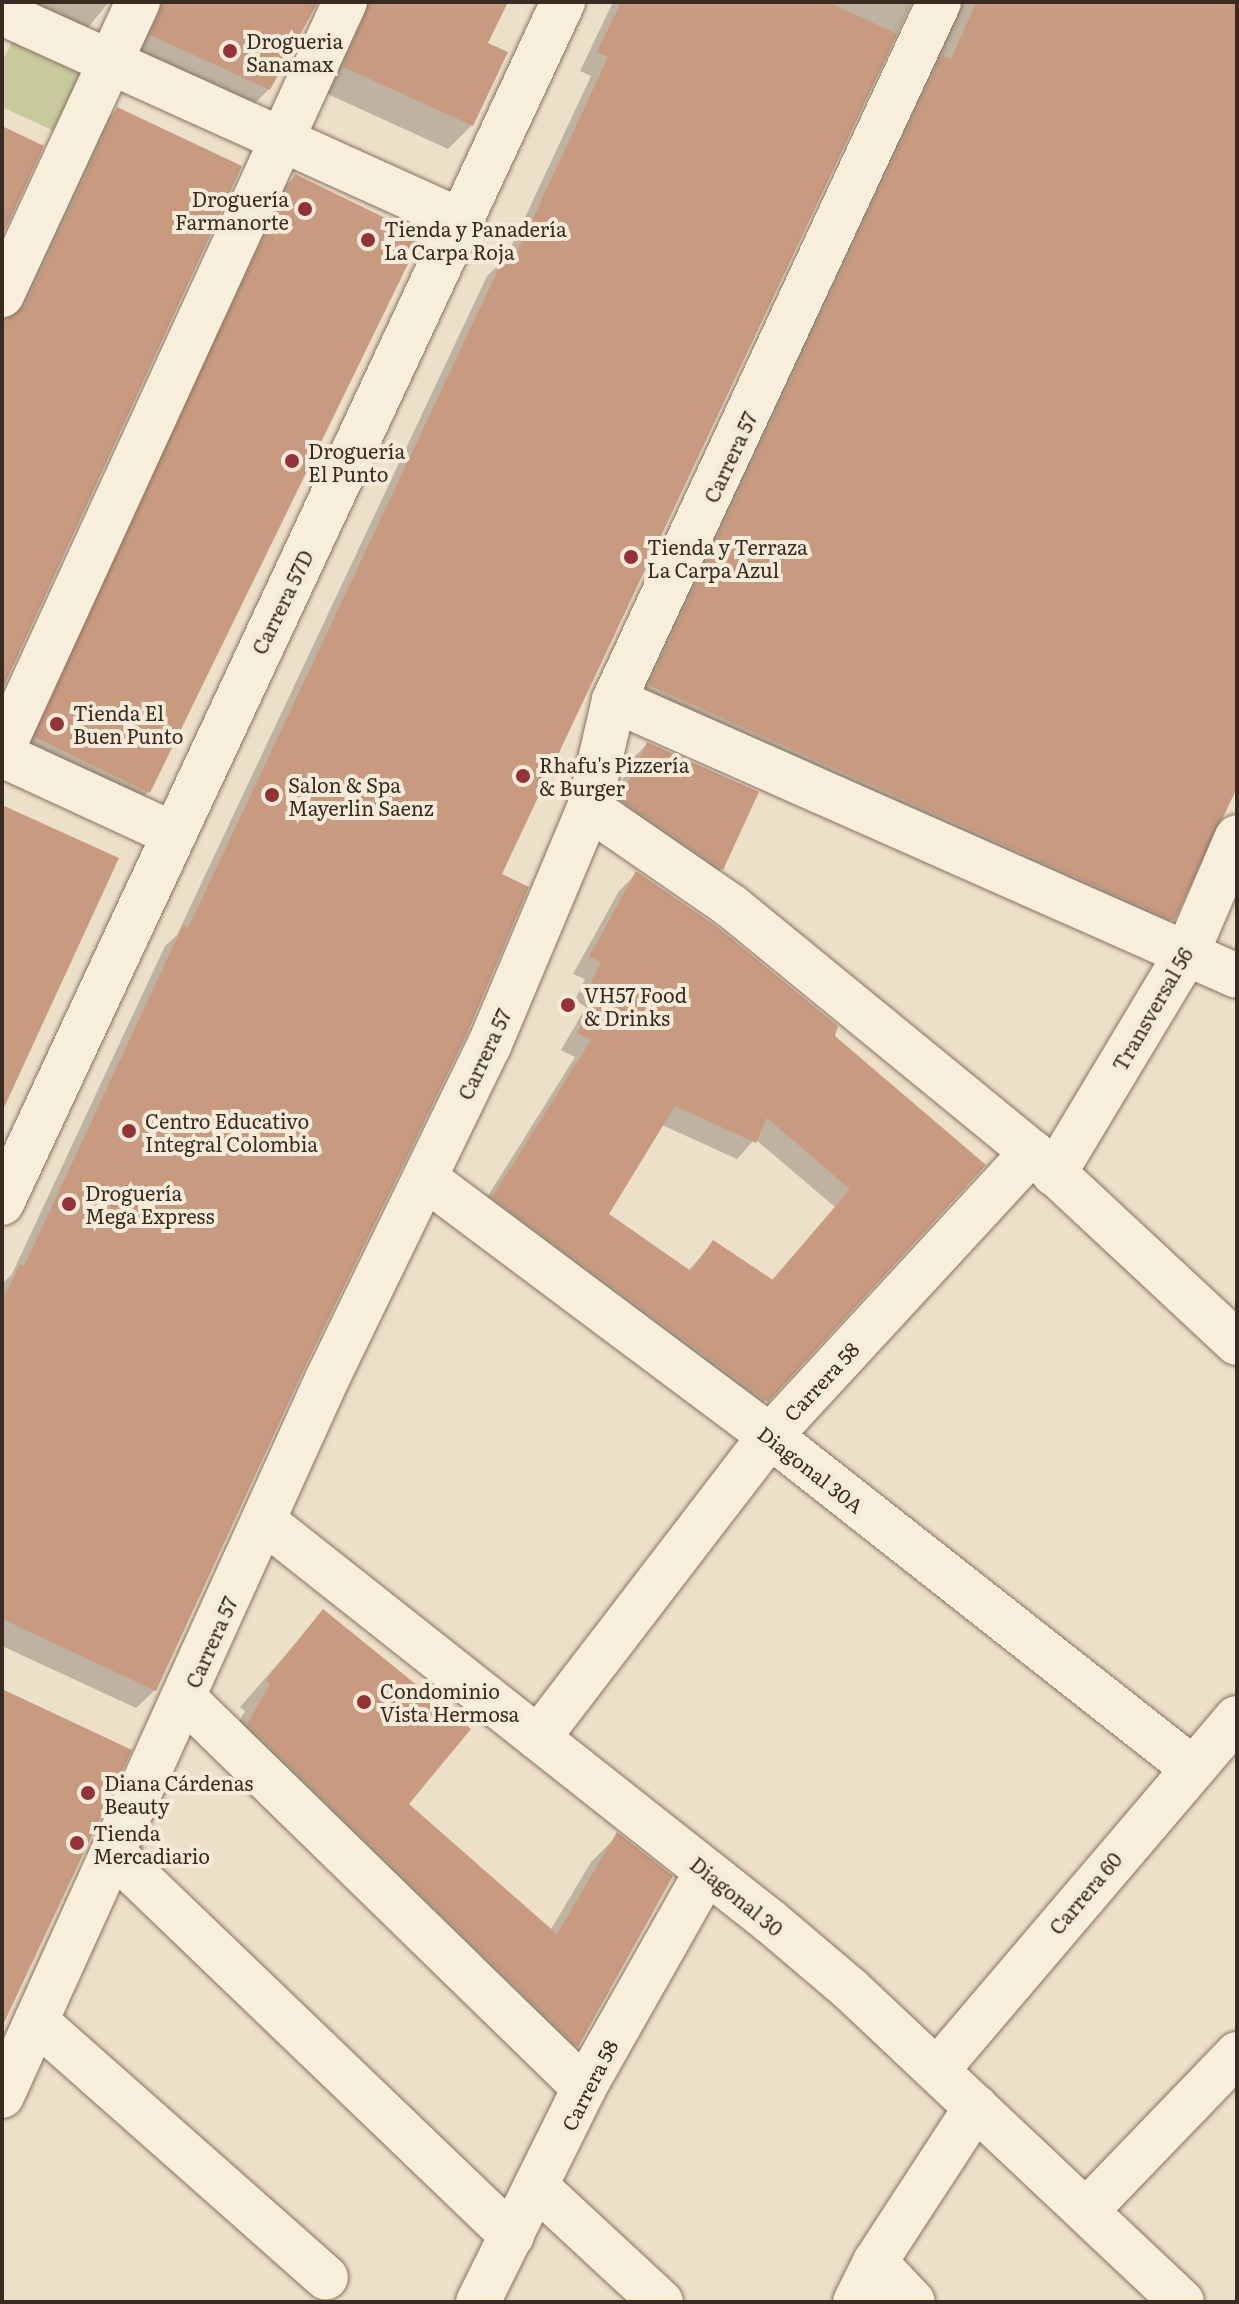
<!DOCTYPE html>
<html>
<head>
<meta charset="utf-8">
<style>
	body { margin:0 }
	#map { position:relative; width:1239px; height:2304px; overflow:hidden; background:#ede0c9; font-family:Literata,serif }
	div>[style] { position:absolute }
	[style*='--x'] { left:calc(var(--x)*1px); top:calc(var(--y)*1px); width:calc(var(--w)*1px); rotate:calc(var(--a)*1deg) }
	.green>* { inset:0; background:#c8ca9d }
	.shadow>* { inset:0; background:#0003 }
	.building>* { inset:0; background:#c89b81; transform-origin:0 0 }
	.roads { filter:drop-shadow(0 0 2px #88725f) drop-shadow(0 0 2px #88725f) }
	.minor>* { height:44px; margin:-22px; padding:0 22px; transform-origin:22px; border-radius:22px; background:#f7eedc }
	.dots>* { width:22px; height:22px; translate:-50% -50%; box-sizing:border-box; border:4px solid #f4ebd8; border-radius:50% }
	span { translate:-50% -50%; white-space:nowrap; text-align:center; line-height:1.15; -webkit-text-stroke:8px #f4ebd8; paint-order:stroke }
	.poi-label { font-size:20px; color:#392b21 }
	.left { translate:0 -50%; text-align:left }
	.right { translate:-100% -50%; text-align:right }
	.street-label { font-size:20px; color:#392b21 }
	.frame { position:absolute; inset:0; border:4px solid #392b21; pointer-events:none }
</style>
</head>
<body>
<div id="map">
	<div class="green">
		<i style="clip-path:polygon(12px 42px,81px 74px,54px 131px,2px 107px,2px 62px)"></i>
	</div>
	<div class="shadow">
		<i style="clip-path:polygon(8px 2px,109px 2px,81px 36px)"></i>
		<i style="clip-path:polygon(132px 2px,315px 2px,269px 89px,250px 108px,132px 55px)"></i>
		<i style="clip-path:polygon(347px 2px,506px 2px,486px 44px,472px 125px,448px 149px,321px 91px)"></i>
		<i style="clip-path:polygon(613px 2px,912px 2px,500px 875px,303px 1366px,155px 1690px,136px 1708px,2px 1646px,2px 1284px,12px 1274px,165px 946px,177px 935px,487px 276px,506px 258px,591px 76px,580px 71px)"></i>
		<i style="clip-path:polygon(934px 2px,1237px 2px,1237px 779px,1172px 919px,1153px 938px,632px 703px)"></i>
		<i style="clip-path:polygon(117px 109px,2px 685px,2px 319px,10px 318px,98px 129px)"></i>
		<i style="clip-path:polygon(295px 176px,149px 791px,128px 813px,15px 759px,273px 198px)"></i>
		<i style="clip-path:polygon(647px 744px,757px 793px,721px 869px,707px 883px,607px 814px,633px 758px)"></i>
		<i style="clip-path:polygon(evenodd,636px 874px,983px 1166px,749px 1418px,476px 1215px,575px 1057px,561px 1050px,586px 1007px,575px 1000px,585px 979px,573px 974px,619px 891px,636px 874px,662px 1125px,737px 1159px,755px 1139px,835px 1207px,771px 1281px,713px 1243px,688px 1271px,606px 1215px,662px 1125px)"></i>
		<i style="clip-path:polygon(323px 1612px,406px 1804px,550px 1931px,591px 1862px,618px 1835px,670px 1877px,577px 2046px,550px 2073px,222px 1752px,245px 1711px,240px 1707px)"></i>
	</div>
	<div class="building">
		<i style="clip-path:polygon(163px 2px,318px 2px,270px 90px,150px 35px)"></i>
		<i style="clip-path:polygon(370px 2px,508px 2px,488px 43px,508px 52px,473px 126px,343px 67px)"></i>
		<i style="clip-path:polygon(621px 2px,828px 2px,897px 34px,502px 874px,529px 887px,466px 1036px,305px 1367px,156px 1691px,2px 1619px,2px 1301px,20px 1264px,24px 1266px,183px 925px,188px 928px,505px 255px,514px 259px,608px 57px,597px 52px)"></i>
		<i style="clip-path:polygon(976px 2px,1237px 2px,1237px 788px,1174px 921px,649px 685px,942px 55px,951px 59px)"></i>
		<i style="clip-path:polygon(117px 107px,242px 166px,2px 690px,2px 320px,25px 306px)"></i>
		<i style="clip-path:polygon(2px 126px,44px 146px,2px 236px)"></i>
		<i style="left:295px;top:174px;width:141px;height:620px;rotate:26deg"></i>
		<i style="clip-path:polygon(647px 742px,759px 792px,723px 870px,620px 799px)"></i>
		<i style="clip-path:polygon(2px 805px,119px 858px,2px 1112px)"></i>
		<i style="clip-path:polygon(evenodd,636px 871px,716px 926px,838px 1026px,835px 1036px,986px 1165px,768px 1402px,492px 1197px,591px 1040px,577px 1033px,601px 989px,591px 982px,601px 962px,589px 957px,636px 871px,675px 1106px,756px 1143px,767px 1118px,850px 1189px,773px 1280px,713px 1240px,691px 1271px,609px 1214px,675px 1106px)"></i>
		<i style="clip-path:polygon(323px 1609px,471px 1729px,409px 1804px,557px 1934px,617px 1832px,673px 1876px,578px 2047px,247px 1724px,270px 1684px,266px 1680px)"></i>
		<i style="clip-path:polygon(2px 1689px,132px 1750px,2px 2027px)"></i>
	</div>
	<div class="roads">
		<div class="minor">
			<i style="--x:2;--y:13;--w:507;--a:24.34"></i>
			<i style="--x:2;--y:295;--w:323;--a:-65.1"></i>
			<i style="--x:614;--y:700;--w:681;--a:23.89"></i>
			<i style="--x:2;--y:750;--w:823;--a:-65.37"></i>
			<i style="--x:2;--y:755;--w:188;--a:24.8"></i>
			<i style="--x:589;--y:808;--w:173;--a:34.6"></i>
			<i style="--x:731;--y:906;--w:389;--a:39.3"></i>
			<i style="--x:1032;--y:1152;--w:280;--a:43"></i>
			<i style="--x:1054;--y:1174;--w:258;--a:-59"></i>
			<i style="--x:1187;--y:953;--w:126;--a:-66.7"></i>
			<i style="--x:425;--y:1178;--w:431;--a:36.8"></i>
			<i style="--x:770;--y:1436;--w:536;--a:38.18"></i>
			<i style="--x:2;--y:1203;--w:1326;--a:-64.96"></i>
			<i style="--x:265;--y:1522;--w:645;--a:38.33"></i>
			<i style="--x:771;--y:1922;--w:104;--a:40.3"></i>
			<i style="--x:850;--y:1989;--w:456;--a:43.3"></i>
			<i style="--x:186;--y:1700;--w:556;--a:44.27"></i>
			<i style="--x:538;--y:1738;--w:381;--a:-52.5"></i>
			<i style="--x:770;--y:1436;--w:386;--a:-47.3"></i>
			<i style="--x:113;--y:1853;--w:553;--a:43.83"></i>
			<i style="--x:36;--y:2021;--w:387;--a:41.5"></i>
			<i style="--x:937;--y:2070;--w:462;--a:-49.6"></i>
			<i style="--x:2;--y:2096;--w:789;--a:-65.61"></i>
			<i style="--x:328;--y:1377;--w:368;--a:-64.1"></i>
			<i style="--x:489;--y:1046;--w:258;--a:-67.2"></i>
			<i style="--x:589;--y:808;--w:111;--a:-77"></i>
			<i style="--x:614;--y:700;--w:770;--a:-65.03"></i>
			<i style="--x:539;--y:2189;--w:166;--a:42.8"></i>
			<i style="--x:1086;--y:2211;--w:218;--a:-46.1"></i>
			<i style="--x:875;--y:2262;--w:55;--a:46.5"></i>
			<i style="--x:478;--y:2302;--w:239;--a:-63.6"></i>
			<i style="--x:584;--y:2088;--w:249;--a:-60.5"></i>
			<i style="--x:855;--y:2302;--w:45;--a:-63.4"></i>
			<i style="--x:875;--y:2262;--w:185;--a:-56.9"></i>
		</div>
	</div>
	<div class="dots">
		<i style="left:230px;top:51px;background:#943238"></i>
		<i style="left:305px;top:209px;background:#943238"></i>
		<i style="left:368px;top:240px;background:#943238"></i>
		<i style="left:292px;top:461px;background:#943238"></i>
		<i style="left:631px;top:557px;background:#943238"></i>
		<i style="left:57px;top:724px;background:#943238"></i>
		<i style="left:523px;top:776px;background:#943238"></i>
		<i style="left:272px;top:795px;background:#943238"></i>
		<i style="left:568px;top:1005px;background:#943238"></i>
		<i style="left:129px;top:1131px;background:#943238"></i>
		<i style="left:69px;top:1204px;background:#943238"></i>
		<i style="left:364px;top:1702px;background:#943238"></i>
		<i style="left:88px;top:1793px;background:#943238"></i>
		<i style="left:77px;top:1843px;background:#943238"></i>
	</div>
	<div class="poi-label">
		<span class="left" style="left:246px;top:52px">Drogueria<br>Sanamax</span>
		<span class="right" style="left:289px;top:210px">Droguería<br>Farmanorte</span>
		<span class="left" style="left:384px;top:240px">Tienda y Panadería<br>La Carpa Roja</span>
		<span class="left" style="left:308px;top:462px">Droguería<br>El Punto</span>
		<span class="left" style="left:647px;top:558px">Tienda y Terraza<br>La Carpa Azul</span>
		<span class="left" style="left:73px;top:724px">Tienda El<br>Buen Punto</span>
		<span class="left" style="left:539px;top:776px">Rhafu's Pizzería<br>&amp; Burger</span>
		<span class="left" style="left:288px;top:796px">Salon &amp; Spa<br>Mayerlin Saenz</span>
		<span class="left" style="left:584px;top:1006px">VH57 Food<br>&amp; Drinks</span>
		<span class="left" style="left:145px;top:1132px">Centro Educativo<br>Integral Colombia</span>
		<span class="left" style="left:85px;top:1204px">Droguería<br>Mega Express</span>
		<span class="left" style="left:380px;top:1702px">Condominio<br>Vista Hermosa</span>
		<span class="left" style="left:104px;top:1794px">Diana Cárdenas<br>Beauty</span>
		<span class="left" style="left:93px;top:1844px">Tienda<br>Mercadiario</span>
	</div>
	<div class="street-label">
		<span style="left:730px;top:457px;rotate:-65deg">Carrera 57</span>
		<span style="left:282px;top:602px;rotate:-64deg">Carrera 57D</span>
		<span style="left:1152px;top:1009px;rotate:-60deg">Transversal 56</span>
		<span style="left:484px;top:1054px;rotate:-65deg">Carrera 57</span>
		<span style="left:821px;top:1381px;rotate:-47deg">Carrera 58</span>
		<span style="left:811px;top:1469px;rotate:38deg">Diagonal 30A</span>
		<span style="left:211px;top:1642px;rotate:-66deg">Carrera 57</span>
		<span style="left:1085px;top:1893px;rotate:-50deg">Carrera 60</span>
		<span style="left:737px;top:1896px;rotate:39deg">Diagonal 30</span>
		<span style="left:589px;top:2085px;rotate:-63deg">Carrera 58</span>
	</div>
	<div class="frame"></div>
</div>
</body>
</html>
